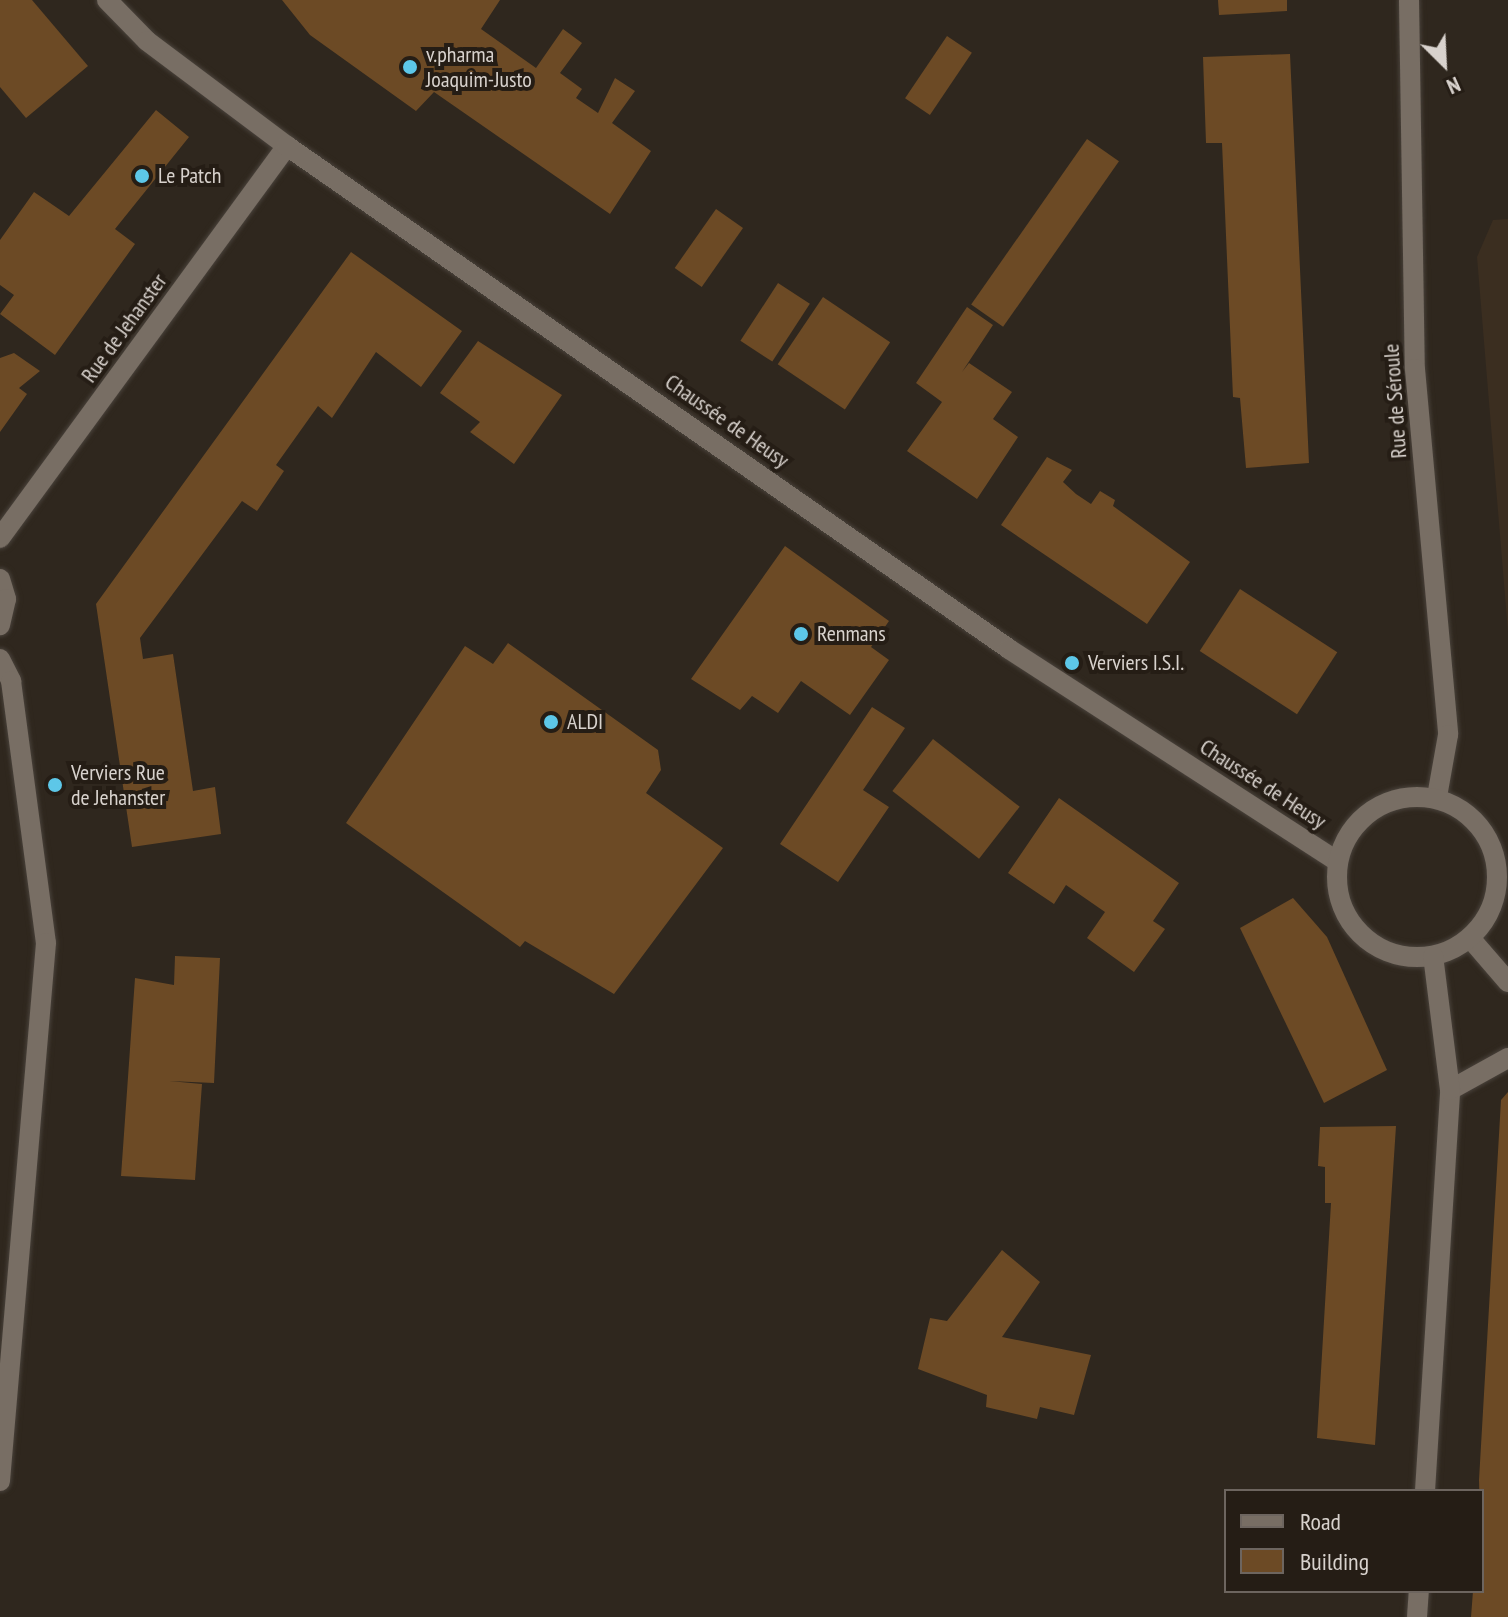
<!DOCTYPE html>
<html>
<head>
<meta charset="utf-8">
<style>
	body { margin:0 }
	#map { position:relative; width:1508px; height:1617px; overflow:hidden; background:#2f271e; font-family:"PT Sans Narrow",sans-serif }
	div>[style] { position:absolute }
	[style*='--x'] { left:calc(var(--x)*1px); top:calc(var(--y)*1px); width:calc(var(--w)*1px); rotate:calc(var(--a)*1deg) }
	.built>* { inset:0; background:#3b2e20 }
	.building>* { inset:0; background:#6c4a25; transform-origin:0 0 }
	.roads { filter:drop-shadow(0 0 2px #49423b) drop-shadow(0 0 2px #49423b) }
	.street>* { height:20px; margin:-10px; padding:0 10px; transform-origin:10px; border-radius:10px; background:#786e64 }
	.secondary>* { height:20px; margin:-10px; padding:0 10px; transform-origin:10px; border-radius:10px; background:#786e64 }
	.secondary>.ring { margin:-10px; padding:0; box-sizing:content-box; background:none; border:20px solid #786e64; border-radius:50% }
	.dots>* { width:22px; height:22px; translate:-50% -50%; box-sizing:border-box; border:4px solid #251d15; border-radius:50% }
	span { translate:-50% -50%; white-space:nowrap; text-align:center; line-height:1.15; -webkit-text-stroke:8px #251d15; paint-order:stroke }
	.poi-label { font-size:22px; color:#d8d2cd }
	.left { translate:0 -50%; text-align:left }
	.street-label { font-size:22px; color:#d8d2cd }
	.legend { position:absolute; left:1224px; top:1489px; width:260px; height:104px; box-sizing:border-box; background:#251d15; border:2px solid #6d655f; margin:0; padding:10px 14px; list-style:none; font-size:24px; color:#d8d2cd }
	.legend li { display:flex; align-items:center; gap:16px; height:40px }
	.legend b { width:40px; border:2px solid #6d655f }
	.north { position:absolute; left:1404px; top:24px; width:80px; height:80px; -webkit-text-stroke:6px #251d15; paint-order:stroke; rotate:156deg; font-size:22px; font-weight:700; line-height:32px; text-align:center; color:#d8d2cd }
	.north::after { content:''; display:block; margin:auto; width:28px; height:36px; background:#d8d2cd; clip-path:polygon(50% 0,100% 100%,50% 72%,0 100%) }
</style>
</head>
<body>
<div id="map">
	<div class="built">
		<i style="clip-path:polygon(1508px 219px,1508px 632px,1477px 257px,1493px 220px)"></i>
	</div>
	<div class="building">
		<i style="clip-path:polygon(0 0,32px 0,88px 66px,26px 118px,0 87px)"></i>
		<i style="clip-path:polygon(282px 0,500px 0,481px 29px,536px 68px,563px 29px,582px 43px,560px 73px,582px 89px,576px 98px,598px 113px,615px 78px,635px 91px,612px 123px,651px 151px,610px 214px,434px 92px,416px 111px,310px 35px)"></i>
		<i style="clip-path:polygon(1218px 0,1287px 0,1287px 11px,1219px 15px)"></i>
		<i style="left:947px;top:36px;width:30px;height:75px;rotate:34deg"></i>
		<i style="clip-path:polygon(1290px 54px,1309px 463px,1246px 468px,1240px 398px,1233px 397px,1222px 143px,1206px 143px,1203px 57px)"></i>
		<i style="clip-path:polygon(156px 110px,189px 137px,115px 229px,135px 244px,55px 355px,0 314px,14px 295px,0 285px,0 240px,34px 192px,69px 216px)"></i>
		<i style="left:1087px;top:139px;width:39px;height:202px;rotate:35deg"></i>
		<i style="left:716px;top:209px;width:33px;height:72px;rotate:35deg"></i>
		<i style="clip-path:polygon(351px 252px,462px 331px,421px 387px,376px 352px,332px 418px,318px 406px,276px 465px,284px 471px,257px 511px,242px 501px,140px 638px,143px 659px,173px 654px,193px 791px,215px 787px,221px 834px,132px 847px,96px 604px)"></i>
		<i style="left:778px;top:283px;width:38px;height:69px;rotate:33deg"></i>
		<i style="left:823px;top:297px;width:81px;height:81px;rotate:34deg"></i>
		<i style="clip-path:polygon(967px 307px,993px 325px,962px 372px,969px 363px,1012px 392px,993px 419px,1018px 437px,977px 499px,907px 451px,942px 402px,916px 383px)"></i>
		<i style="clip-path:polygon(478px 341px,562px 395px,514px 464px,470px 432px,480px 422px,440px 393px)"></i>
		<i style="clip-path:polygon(14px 353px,40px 371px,19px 388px,27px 394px,0 432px,0 358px)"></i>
		<i style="clip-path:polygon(1047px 457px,1072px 470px,1063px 482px,1076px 494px,1091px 504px,1100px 491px,1115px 500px,1113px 506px,1190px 562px,1147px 624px,1001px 525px)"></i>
		<i style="clip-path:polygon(785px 546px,889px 621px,871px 647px,889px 660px,850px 715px,801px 681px,778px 713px,752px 696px,740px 710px,691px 679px)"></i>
		<i style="left:1240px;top:589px;width:116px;height:74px;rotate:33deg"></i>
		<i style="clip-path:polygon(508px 643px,658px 750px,661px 770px,646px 793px,723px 848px,614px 994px,525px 941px,520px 947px,346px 823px,465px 646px,493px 664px)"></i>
		<i style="clip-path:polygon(872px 707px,905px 728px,863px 790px,889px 807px,838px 882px,780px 844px)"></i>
		<i style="left:933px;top:739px;width:110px;height:66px;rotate:38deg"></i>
		<i style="clip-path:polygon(1059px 798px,1179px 883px,1153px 921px,1165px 929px,1134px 972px,1087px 938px,1105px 912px,1066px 885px,1054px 904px,1008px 873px)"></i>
		<i style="clip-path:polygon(1293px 898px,1327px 937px,1387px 1070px,1324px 1103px,1240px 928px)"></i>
		<i style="clip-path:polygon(175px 956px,220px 958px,214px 1083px,169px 1081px,202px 1084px,195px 1180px,121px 1176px,135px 978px,174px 985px)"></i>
		<i style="clip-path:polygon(1508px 1092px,1508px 1617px,1471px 1617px,1473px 1591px,1482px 1591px,1479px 1480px,1501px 1100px)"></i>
		<i style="clip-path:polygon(1396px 1126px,1375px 1445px,1317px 1438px,1331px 1203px,1325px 1203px,1325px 1167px,1318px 1166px,1320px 1127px)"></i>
		<i style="clip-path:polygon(1002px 1250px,1040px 1282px,1002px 1337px,1091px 1355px,1074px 1415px,1040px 1407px,1037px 1419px,986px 1407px,987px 1395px,918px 1369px,930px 1318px,947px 1321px)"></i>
	</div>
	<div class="roads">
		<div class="street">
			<i style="--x:0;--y:538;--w:486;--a:-53.8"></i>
			<i style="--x:0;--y:579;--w:21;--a:73"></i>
			<i style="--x:6;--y:599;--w:27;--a:103"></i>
			<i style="--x:0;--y:659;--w:25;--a:63"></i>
			<i style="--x:11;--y:681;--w:264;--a:82.4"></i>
			<i style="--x:46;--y:943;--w:540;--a:94.89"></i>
			<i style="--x:1470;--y:938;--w:58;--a:49.2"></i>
			<i style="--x:1450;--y:1090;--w:66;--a:-28.9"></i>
		</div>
		<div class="secondary">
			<i style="--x:107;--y:0;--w:57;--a:45.7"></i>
			<i style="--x:147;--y:41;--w:175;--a:36.9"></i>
			<i style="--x:287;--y:146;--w:880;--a:34.86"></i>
			<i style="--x:1009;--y:649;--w:388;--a:32.9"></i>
			<i style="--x:1409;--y:0;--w:369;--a:89.1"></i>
			<i style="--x:1415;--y:369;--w:367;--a:84.8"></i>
			<i style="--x:1448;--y:735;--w:63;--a:100.1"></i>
			<i class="ring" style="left:1337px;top:797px;width:140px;height:140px"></i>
			<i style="--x:1425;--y:1491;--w:402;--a:-86.4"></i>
			<i style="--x:1450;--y:1090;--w:135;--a:-97.2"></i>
			<i style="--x:1417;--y:1617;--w:26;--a:-86"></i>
		</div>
	</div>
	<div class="dots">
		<i style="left:410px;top:67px;background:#5dc7e8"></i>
		<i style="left:142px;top:176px;background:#5dc7e8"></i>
		<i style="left:801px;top:634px;background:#5dc7e8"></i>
		<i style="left:1072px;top:663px;background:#5dc7e8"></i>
		<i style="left:551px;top:722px;background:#5dc7e8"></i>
		<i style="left:55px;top:785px;background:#5dc7e8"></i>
	</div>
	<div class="poi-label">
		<span class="left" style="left:426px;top:67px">v.pharma<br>Joaquim-Justo</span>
		<span class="left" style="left:158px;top:176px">Le Patch</span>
		<span class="left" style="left:817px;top:634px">Renmans</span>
		<span class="left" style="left:1088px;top:663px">Verviers I.S.I.</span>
		<span class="left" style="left:567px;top:722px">ALDI</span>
		<span class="left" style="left:71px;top:785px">Verviers Rue<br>de Jehanster</span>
	</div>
	<div class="street-label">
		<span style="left:124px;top:328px;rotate:-54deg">Rue de Jehanster</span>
		<span style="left:1395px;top:401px;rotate:-94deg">Rue de Séroule</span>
		<span style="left:727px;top:421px;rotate:35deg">Chaussée de Heusy</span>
		<span style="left:1263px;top:784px;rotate:33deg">Chaussée de Heusy</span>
	</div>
	<ul class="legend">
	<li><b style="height:10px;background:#786e64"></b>Road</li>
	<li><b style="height:22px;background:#6c4a25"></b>Building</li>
	</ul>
	<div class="north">N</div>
</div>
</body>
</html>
